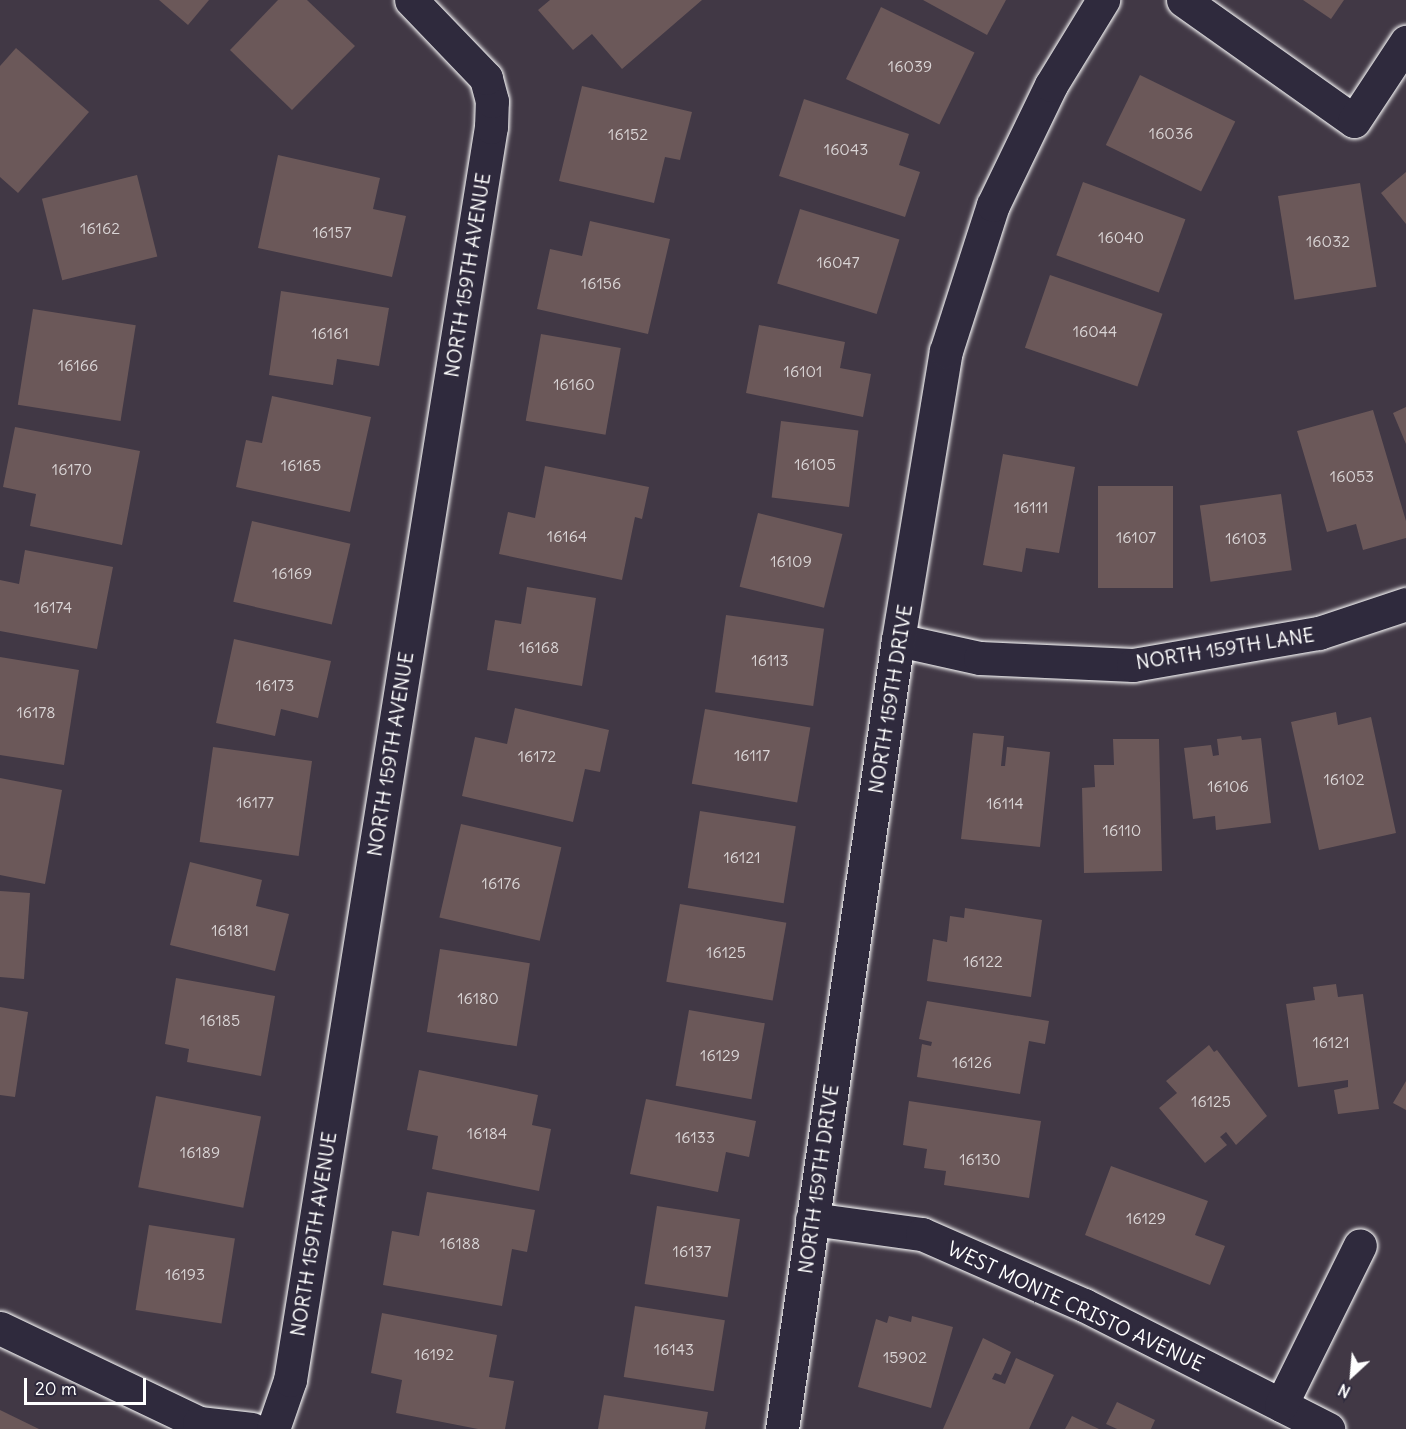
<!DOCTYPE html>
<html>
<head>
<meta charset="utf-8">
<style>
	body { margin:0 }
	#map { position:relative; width:1406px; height:1429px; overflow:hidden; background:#413845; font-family:Delius,sans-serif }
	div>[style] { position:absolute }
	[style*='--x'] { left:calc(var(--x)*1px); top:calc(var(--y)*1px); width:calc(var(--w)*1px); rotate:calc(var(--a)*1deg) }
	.building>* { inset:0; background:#6b5859; transform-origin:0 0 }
	.roads { filter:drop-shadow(0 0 2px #fff) drop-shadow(0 0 2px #fff) }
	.minor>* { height:33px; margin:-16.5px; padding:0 16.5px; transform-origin:16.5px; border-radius:16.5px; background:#2f2a3d }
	span { translate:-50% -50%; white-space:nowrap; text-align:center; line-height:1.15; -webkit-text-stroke:6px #2f2a3d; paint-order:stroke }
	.number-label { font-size:16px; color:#dad5d6 }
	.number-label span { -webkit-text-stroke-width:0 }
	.street-label { font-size:20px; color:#fff }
	.north { position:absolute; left:1322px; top:1345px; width:60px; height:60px; -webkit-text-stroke:4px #2f2a3d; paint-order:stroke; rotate:206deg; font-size:16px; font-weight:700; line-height:24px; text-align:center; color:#fff }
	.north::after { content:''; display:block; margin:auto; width:21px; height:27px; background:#fff; clip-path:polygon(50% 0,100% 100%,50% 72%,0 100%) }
	.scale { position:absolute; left:24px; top:1378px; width:122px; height:27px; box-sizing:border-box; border:3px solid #fff; border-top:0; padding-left:8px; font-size:18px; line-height:21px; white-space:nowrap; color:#fff; -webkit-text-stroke:4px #2f2a3d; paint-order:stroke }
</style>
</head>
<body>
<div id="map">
	<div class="building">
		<i style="clip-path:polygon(159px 0,209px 0,188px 25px)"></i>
		<i style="clip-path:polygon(278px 0,307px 0,355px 46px,292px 110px,230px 50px)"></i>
		<i style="clip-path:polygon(550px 0,702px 0,622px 69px,592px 34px,573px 50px,538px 10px)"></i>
		<i style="clip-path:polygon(923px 0,1006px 0,987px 35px)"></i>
		<i style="clip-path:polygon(1303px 0,1344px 0,1331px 19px)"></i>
		<i style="left:881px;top:7px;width:104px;height:80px;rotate:26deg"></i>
		<i style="clip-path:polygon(16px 48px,89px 112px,18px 193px,0 177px,0 66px)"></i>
		<i style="left:1140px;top:75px;width:106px;height:78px;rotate:26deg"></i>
		<i style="clip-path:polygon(582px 86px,692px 112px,680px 160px,665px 157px,654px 203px,559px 181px)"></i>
		<i style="clip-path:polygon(804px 99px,909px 134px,899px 165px,920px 172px,905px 217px,779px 176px)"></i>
		<i style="clip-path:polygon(278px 155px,380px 178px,373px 209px,406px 216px,392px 277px,258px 248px)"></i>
		<i style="clip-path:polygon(1406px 172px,1406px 224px,1381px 193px)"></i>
		<i style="left:137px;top:175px;width:84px;height:98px;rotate:76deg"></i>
		<i style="left:1083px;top:182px;width:109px;height:78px;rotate:20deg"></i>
		<i style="left:1360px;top:183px;width:105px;height:83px;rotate:81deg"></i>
		<i style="left:800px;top:209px;width:104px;height:78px;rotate:17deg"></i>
		<i style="clip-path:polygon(590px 221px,670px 239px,648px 334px,537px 309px,550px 249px,582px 256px)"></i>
		<i style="left:1050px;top:275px;width:119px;height:77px;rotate:19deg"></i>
		<i style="clip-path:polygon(281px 291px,389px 308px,379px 366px,337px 359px,333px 385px,269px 375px)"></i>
		<i style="left:33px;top:309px;width:104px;height:97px;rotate:9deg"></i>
		<i style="clip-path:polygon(759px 325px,845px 342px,840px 368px,871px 374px,863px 417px,746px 393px)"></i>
		<i style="left:541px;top:334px;width:81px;height:88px;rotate:10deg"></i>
		<i style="clip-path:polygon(272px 396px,371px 417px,350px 512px,236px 487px,246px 440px,262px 443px)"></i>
		<i style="clip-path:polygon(1406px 407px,1406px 444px,1393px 413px)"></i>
		<i style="clip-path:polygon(1373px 410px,1406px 521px,1406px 538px,1363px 550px,1356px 524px,1327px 532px,1297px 431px)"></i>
		<i style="left:781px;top:421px;width:78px;height:77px;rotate:7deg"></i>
		<i style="clip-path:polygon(15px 427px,140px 451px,122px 545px,30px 526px,36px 494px,3px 487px)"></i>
		<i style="clip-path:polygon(1003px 454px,1075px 467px,1059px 553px,1026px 548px,1022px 572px,983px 565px)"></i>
		<i style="clip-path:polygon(545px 466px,649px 487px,642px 519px,635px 517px,622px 580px,499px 554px,508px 512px,535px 518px)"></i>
		<i style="left:1098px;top:486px;width:75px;height:102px"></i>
		<i style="left:1281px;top:494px;width:77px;height:82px;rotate:82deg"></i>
		<i style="left:758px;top:513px;width:87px;height:76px;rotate:14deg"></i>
		<i style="left:252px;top:521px;width:101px;height:83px;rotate:13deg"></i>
		<i style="clip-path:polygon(25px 550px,113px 567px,97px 649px,0 631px,0 580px,19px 584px)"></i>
		<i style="clip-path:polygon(527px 587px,596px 598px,582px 686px,487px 670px,495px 620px,521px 624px)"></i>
		<i style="left:726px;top:615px;width:99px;height:78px;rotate:8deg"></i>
		<i style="clip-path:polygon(234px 639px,331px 661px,318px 718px,281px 709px,275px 736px,216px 723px)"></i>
		<i style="clip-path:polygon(0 657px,79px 670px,64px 765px,0 755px)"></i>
		<i style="clip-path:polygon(515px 708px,609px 730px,600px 772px,585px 769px,573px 822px,462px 796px,475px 737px,507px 744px)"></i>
		<i style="left:705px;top:709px;width:107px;height:76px;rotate:10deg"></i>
		<i style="clip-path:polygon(1336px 712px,1338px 725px,1371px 717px,1396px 833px,1319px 850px,1291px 722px)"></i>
		<i style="clip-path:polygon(973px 733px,1004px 736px,1001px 766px,1005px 766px,1007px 747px,1050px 752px,1040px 847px,961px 839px)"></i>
		<i style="clip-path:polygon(1241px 736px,1242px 740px,1261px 738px,1271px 823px,1216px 830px,1215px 816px,1193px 819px,1184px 748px,1211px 745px,1213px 756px,1219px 755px,1217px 739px)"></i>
		<i style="clip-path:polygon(1113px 739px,1159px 739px,1162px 871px,1084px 873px,1082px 788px,1095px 787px,1094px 765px,1114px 765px)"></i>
		<i style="left:213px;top:747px;width:100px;height:96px;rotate:8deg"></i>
		<i style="clip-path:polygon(0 778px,62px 790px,45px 884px,0 875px)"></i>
		<i style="left:700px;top:811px;width:97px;height:78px;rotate:9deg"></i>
		<i style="left:461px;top:824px;width:103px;height:96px;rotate:13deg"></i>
		<i style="clip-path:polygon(190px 862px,262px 880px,256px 906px,289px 914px,275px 971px,170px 945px)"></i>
		<i style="clip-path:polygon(0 891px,30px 893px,24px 979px,0 977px)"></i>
		<i style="left:680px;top:904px;width:108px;height:79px;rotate:10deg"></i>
		<i style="clip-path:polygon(965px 908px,1042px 920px,1031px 997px,927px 981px,933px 939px,947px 942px,950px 916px,964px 918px)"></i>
		<i style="left:440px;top:949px;width:91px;height:84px;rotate:9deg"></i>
		<i style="clip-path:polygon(176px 978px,275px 996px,261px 1076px,187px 1062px,189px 1049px,165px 1044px)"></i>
		<i style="clip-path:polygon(1336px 984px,1338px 997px,1363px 994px,1379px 1109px,1338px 1114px,1334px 1090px,1348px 1087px,1348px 1080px,1298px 1087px,1286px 1004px,1315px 1000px,1313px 987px)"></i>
		<i style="clip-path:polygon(927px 1001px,1049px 1021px,1045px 1044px,1029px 1041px,1020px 1094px,917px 1077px,922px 1044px,931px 1046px,932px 1042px,919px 1039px)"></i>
		<i style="clip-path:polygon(0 1007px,28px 1012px,15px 1097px,0 1095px)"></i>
		<i style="left:689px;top:1010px;width:77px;height:77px;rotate:10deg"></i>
		<i style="clip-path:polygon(1209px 1045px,1214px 1052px,1217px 1050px,1267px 1116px,1236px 1145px,1226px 1132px,1220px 1137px,1227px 1145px,1205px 1163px,1159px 1108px,1177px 1093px,1166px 1081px)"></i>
		<i style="clip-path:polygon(419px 1070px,538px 1095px,532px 1125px,551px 1129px,539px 1191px,432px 1169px,438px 1136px,407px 1130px)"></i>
		<i style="clip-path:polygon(1406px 1081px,1406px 1110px,1393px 1103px)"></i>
		<i style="left:156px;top:1096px;width:107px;height:93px;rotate:11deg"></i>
		<i style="clip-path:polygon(646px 1099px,756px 1121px,749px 1157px,726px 1152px,718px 1192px,630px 1174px)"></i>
		<i style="clip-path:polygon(909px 1101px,1041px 1121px,1029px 1198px,944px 1185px,946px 1171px,924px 1168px,927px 1149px,903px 1145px)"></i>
		<i style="clip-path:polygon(1111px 1166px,1208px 1201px,1195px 1235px,1225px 1246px,1210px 1285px,1085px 1235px)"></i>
		<i style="clip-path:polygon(427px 1192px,535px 1210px,527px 1252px,512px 1249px,502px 1306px,383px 1285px,392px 1231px,419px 1236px)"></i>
		<i style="left:657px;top:1206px;width:84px;height:79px;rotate:9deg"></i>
		<i style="left:149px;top:1225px;width:87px;height:86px;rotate:9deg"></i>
		<i style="left:635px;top:1306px;width:91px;height:72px;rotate:9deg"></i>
		<i style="clip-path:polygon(382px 1313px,497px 1335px,489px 1377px,514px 1381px,505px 1429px,478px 1429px,396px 1413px,402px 1380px,371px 1373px)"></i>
		<i style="clip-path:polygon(889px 1316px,911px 1322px,912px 1316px,953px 1327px,931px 1408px,858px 1387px,876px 1319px,887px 1323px)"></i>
		<i style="clip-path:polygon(983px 1338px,1011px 1352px,1001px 1375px,995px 1373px,992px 1379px,1005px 1384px,1016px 1358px,1054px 1375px,1029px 1429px,943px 1429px)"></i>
		<i style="clip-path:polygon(604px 1395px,708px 1412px,705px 1429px,598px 1429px)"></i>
		<i style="clip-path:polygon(1117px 1402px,1155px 1420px,1151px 1429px,1117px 1429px,1106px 1424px)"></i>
		<i style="clip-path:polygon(0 1410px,39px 1429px,0 1429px)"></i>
		<i style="clip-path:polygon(1072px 1416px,1099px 1429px,1065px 1429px)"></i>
	</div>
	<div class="roads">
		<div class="minor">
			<i style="--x:1183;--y:0;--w:209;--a:35.3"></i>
			<i style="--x:1354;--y:121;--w:95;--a:-56.6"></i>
			<i style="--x:898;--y:640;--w:84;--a:12.4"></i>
			<i style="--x:980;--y:658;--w:153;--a:2.6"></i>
			<i style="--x:1133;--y:665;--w:189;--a:-9.8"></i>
			<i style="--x:1319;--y:633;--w:92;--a:-18.4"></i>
			<i style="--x:812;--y:1219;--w:111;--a:7.8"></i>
			<i style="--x:922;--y:1234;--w:177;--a:23.7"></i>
			<i style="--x:1084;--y:1305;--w:274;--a:26.9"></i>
			<i style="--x:0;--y:1328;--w:221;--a:25.5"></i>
			<i style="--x:199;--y:1423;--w:53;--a:6.5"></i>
			<i style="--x:1281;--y:1405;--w:178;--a:-63.7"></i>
			<i style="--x:273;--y:1429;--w:52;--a:-70.9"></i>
			<i style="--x:290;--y:1380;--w:1269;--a:-80.89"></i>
			<i style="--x:491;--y:127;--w:26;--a:-88"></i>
			<i style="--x:492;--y:101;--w:24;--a:-105"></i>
			<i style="--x:486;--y:78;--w:108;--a:-133.9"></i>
			<i style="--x:782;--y:1429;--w:797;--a:-81.64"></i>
			<i style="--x:898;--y:640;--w:293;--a:-80.6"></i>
			<i style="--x:946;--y:351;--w:153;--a:-72.2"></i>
			<i style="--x:993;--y:205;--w:133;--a:-64.2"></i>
			<i style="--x:1051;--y:85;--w:100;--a:-58.5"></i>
		</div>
	</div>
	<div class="number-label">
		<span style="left:910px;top:66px">16039</span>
		<span style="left:1171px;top:133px">16036</span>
		<span style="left:628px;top:134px">16152</span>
		<span style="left:846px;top:149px">16043</span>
		<span style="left:100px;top:228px">16162</span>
		<span style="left:332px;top:232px">16157</span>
		<span style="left:1121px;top:237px">16040</span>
		<span style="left:1328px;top:241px">16032</span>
		<span style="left:838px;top:262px">16047</span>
		<span style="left:601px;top:283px">16156</span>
		<span style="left:1095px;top:331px">16044</span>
		<span style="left:330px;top:333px">16161</span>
		<span style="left:78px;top:365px">16166</span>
		<span style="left:803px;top:371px">16101</span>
		<span style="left:574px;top:384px">16160</span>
		<span style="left:815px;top:464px">16105</span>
		<span style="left:301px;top:465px">16165</span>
		<span style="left:72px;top:469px">16170</span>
		<span style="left:1352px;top:476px">16053</span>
		<span style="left:1031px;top:507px">16111</span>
		<span style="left:567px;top:536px">16164</span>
		<span style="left:1136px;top:537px">16107</span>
		<span style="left:1246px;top:538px">16103</span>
		<span style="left:791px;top:561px">16109</span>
		<span style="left:292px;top:573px">16169</span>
		<span style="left:53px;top:607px">16174</span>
		<span style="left:539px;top:647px">16168</span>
		<span style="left:770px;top:660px">16113</span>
		<span style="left:275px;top:685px">16173</span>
		<span style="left:36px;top:712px">16178</span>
		<span style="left:752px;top:755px">16117</span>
		<span style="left:537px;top:756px">16172</span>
		<span style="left:1344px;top:779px">16102</span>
		<span style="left:1228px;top:786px">16106</span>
		<span style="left:255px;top:802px">16177</span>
		<span style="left:1005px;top:803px">16114</span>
		<span style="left:1122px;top:830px">16110</span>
		<span style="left:742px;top:857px">16121</span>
		<span style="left:501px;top:883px">16176</span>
		<span style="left:230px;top:930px">16181</span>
		<span style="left:726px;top:952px">16125</span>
		<span style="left:983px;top:961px">16122</span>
		<span style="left:478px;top:998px">16180</span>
		<span style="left:220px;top:1020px">16185</span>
		<span style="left:1331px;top:1042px">16121</span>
		<span style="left:720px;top:1055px">16129</span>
		<span style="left:972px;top:1062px">16126</span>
		<span style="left:1211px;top:1101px">16125</span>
		<span style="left:487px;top:1133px">16184</span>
		<span style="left:695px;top:1137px">16133</span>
		<span style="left:200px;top:1152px">16189</span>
		<span style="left:980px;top:1159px">16130</span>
		<span style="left:1146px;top:1218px">16129</span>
		<span style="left:460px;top:1243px">16188</span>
		<span style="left:692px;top:1251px">16137</span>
		<span style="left:185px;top:1274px">16193</span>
		<span style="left:674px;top:1349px">16143</span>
		<span style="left:434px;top:1354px">16192</span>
		<span style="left:905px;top:1357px">15902</span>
	</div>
	<div class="street-label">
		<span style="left:467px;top:275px;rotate:-81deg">NORTH 159TH AVENUE</span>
		<span style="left:1225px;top:648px;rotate:-9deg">NORTH 159TH LANE</span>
		<span style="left:890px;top:699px;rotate:-81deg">NORTH 159TH DRIVE</span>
		<span style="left:390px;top:754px;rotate:-81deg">NORTH 159TH AVENUE</span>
		<span style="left:818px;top:1179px;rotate:-82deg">NORTH 159TH DRIVE</span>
		<span style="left:313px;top:1234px;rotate:-81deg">NORTH 159TH AVENUE</span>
		<span style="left:1076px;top:1306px;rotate:25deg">WEST MONTE CRISTO AVENUE</span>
	</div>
	<div class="north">N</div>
	<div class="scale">20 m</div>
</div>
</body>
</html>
